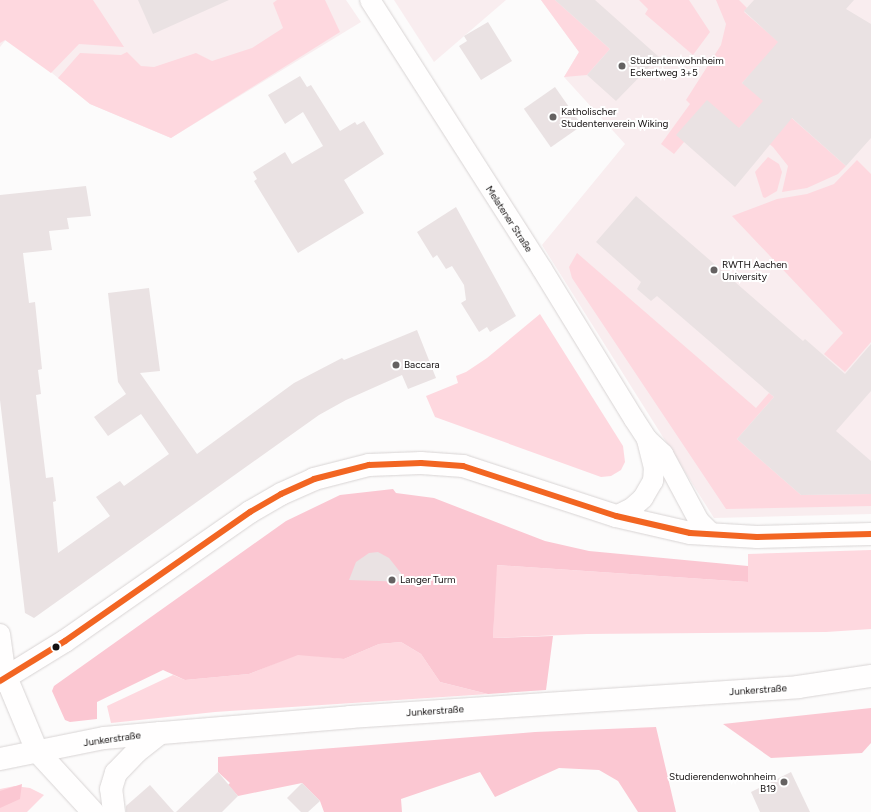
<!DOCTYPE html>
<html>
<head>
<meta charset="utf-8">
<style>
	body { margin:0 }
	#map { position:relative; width:871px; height:812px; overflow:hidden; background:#fcfbfb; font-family:Figtree,sans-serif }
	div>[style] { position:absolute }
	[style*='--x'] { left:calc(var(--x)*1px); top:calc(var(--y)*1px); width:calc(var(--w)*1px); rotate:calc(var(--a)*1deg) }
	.built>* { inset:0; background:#f9edef }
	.green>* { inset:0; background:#fed8df }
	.forest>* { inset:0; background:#fbc7d2 }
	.building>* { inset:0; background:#eae2e3; transform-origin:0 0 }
	.roads { filter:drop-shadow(0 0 1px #d8d4d4) drop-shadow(0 0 1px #d8d4d4) }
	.minor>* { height:20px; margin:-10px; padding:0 10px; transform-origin:10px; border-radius:10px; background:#fffefe }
	.tertiary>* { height:22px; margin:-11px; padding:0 11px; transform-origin:11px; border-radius:11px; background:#fffefe }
	.primary>* { height:22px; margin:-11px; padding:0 11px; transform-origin:11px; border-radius:11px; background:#fffefe }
	.bus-1>* { height:6px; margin:-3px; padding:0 3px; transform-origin:3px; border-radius:3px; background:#f26522 }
	.dots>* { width:11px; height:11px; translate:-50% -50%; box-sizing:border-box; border:2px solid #fff; border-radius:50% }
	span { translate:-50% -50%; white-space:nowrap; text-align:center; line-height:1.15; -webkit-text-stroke:4px #fff; paint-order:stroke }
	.poi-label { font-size:10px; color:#141010 }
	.left { translate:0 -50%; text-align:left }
	.right { translate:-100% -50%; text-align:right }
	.street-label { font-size:10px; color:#141010 }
</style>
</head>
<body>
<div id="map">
	<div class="built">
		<i style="clip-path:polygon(0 0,346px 0,361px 22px,171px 138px,90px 104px,8px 37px,0 47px)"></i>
		<i style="clip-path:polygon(394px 0,506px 0,434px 62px)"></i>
		<i style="clip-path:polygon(541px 0,871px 0,871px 514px,714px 518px,542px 245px,625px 144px,564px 77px,579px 52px)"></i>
	</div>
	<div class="green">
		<i style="clip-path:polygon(0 0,93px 0,124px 47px,79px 44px,51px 73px,5px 40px,0 43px)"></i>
		<i style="clip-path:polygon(277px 0,325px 0,340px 32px,171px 138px,90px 104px,58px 78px,80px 53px,121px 55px,127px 52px,141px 66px,154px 67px,196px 53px,212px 61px,252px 48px,283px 28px,273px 3px)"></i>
		<i style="clip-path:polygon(541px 0,555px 0,610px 49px,587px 75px,564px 77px,579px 52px)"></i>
		<i style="clip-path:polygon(639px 0,689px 0,710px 32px,693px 55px,645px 14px,648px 9px)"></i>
		<i style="clip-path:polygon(716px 0,739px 0,747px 8px,744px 12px,780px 43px,742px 83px,778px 106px,846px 166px,838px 174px,807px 188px,782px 192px,788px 166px,773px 147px,744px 123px,739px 128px,684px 142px,674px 154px,661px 144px,690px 104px,686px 100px,721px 45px,726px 24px)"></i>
		<i style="clip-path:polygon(768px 157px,779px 164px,782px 172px,777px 191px,765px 198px,763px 197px,755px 172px)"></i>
		<i style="clip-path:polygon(857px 160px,871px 174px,871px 342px,845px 372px,824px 354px,843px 333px,732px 216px,777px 199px,807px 194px,834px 184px)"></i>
		<i style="clip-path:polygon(577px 253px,756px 408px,769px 393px,774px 397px,737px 439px,801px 495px,871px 494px,871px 506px,726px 509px,572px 278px,569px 267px)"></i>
		<i style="clip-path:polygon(540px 314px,623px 446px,625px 462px,621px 470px,611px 476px,601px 477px,435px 417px,426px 396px,458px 383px,456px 376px,466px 372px,487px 358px)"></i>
		<i style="clip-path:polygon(871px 550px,871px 629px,826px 632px,587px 634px,493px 638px,496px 565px,748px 582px,748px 554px)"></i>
		<i style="clip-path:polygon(401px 642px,421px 654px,440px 682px,488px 694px,215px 712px,111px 723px,107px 706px,173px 675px,185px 680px,249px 674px,298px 654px,344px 659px,379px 644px)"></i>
		<i style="clip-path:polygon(15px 786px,30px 788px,44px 795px,27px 812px,0 812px,0 789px)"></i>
	</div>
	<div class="forest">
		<i style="clip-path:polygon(393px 489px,396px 493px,434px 498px,545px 541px,589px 551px,748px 566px,748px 582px,497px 565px,493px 638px,553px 636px,546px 690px,488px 694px,440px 682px,421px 654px,401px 642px,379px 644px,344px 659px,298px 655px,249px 674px,185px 680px,163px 670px,97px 702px,97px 719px,70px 722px,65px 720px,52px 691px,54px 686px,286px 521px,340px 495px)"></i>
		<i style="clip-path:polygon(871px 708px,871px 743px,862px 753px,771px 758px,723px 724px)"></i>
		<i style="clip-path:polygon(656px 727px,676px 812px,638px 812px,618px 781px,599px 770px,559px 768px,495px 797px,480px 772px,401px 799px,402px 812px,324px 812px,320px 801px,302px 783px,238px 796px,228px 785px,230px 783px,218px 772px,218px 757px,535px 732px)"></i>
		<i style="clip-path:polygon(22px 784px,20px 799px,0 808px,0 791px)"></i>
	</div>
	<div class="building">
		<i style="clip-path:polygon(138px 0,229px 0,153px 34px)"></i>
		<i style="clip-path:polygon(555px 0,595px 0,659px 57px,616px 101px,587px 75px,610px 49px)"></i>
		<i style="clip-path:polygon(754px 0,854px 0,846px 9px,871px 24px,871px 138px,846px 166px,792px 118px,735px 187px,676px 135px,707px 100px,739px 128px,763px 101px,742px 83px,778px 42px,744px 11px)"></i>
		<i style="clip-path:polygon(488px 22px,512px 61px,481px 80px,459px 46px,467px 41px,464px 36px)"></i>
		<i style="clip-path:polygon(300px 76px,307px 87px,311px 85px,340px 131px,355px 122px,357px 125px,364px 121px,384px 154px,344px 180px,364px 213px,298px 253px,254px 181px,257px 179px,253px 172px,285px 152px,292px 164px,323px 146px,303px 112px,285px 124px,268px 95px)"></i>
		<i style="left:555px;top:87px;width:47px;height:38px;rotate:55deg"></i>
		<i style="clip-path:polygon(86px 186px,91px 216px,67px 218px,69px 229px,49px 231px,52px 250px,23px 253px,29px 303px,35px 302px,42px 369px,38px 370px,41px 394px,36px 395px,46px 478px,53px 477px,56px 501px,53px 502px,58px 553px,110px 516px,96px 497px,120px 481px,124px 486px,169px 454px,141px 414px,108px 436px,94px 417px,126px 394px,118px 382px,108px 293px,149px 288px,160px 371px,140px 373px,197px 454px,294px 383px,342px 358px,344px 360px,417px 330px,436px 378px,408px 389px,402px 375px,346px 400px,319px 415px,34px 618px,25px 613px,0 400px,0 195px)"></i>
		<i style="clip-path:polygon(636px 196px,803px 341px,805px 339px,845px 374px,871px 344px,871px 391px,836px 431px,871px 461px,871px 494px,801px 495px,737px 439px,774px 397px,657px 296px,651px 301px,637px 289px,641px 282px,596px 242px)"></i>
		<i style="clip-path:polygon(456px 207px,516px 316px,490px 332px,487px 327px,479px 332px,461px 303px,466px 300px,464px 285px,452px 266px,446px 269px,437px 255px,433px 258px,417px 232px)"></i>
		<i style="clip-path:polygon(369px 553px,378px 552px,389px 558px,408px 582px,349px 580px,356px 562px)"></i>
		<i style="clip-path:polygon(218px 772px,238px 796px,222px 812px,176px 812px)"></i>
		<i style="clip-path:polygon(791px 772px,810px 812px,760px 812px,751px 792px)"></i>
		<i style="clip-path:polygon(302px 783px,320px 801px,308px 812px,301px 812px,287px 798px)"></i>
		<i style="clip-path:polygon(150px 785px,174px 812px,126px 812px,126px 806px)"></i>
	</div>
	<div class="roads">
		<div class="minor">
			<i style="--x:370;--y:0;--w:319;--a:57.4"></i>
			<i style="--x:542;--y:269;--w:176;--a:58.5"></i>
			<i style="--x:634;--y:419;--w:24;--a:57"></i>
			<i style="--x:647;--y:439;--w:22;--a:43"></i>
			<i style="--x:663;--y:454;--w:76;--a:61.8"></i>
			<i style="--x:699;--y:521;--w:20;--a:45"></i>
			<i style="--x:616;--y:516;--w:18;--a:-27"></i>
			<i style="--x:632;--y:508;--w:15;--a:-42"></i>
			<i style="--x:643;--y:498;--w:20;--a:-60"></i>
			<i style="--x:653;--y:481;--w:13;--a:-86"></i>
			<i style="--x:654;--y:468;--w:30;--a:-104"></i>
			<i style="--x:0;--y:634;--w:43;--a:82.1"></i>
		</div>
		<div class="tertiary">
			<i style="--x:6;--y:677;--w:80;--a:67.3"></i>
			<i style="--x:37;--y:751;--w:83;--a:47.4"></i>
		</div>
		<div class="primary">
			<i style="--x:0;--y:681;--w:76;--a:-31.6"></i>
			<i style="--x:65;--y:641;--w:226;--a:-34.9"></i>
			<i style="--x:250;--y:512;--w:36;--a:-30"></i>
			<i style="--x:281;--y:494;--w:36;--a:-24"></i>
			<i style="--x:314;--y:479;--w:57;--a:-14.3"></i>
			<i style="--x:369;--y:465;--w:52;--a:-2.2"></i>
			<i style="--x:421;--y:463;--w:42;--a:4.1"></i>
			<i style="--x:463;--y:466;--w:161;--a:18.1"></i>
			<i style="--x:616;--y:516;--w:76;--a:12.9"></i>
			<i style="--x:690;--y:533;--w:67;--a:3.4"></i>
			<i style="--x:757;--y:537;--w:114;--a:-1.5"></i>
			<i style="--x:0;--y:759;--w:106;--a:-11.4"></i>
			<i style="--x:104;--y:738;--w:57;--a:-5"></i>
			<i style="--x:161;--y:733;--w:190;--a:-4.8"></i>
			<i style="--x:350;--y:717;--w:449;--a:-3.8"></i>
			<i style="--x:798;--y:687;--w:74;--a:-8.6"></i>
			<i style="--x:114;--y:812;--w:23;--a:-97"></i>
			<i style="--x:111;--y:789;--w:17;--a:-73"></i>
			<i style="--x:116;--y:773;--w:29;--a:-46"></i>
			<i style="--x:136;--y:752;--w:31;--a:-38"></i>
		</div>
	</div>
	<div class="bus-1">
		<i style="--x:0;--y:681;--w:76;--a:-31.6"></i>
		<i style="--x:65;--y:641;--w:226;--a:-34.9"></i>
		<i style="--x:250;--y:512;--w:36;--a:-30"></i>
		<i style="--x:281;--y:494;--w:36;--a:-24"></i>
		<i style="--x:314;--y:479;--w:57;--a:-14.3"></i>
		<i style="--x:369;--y:465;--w:52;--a:-2.2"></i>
		<i style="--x:421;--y:463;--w:42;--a:4.1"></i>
		<i style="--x:463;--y:466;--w:161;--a:18.1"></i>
		<i style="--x:616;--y:516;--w:76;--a:12.9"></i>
		<i style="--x:690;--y:533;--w:67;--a:3.4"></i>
		<i style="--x:757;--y:537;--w:114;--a:-1.5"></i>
	</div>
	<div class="dots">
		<i style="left:622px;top:66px;background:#656262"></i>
		<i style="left:553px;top:117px;background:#656262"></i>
		<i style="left:714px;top:270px;background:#656262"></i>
		<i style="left:396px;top:365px;background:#656262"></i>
		<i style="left:392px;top:580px;background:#656262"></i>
		<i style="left:56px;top:647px;background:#141010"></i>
		<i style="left:784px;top:782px;background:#656262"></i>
	</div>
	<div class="poi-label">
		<span class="left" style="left:630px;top:66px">Studentenwohnheim<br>Eckertweg 3+5</span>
		<span class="left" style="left:561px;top:117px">Katholischer<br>Studentenverein Wiking</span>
		<span class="left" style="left:722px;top:270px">RWTH Aachen<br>University</span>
		<span class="left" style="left:404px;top:365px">Baccara</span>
		<span class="left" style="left:400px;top:580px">Langer Turm</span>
		<span class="right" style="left:776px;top:782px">Studierendenwohnheim<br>B19</span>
	</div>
	<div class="street-label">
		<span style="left:509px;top:219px;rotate:57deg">Melatener Straße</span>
		<span style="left:758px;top:690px;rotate:-4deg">Junkerstraße</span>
		<span style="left:435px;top:711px;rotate:-4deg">Junkerstraße</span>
		<span style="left:112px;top:739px;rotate:-8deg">Junkerstraße</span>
	</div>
</div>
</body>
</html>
